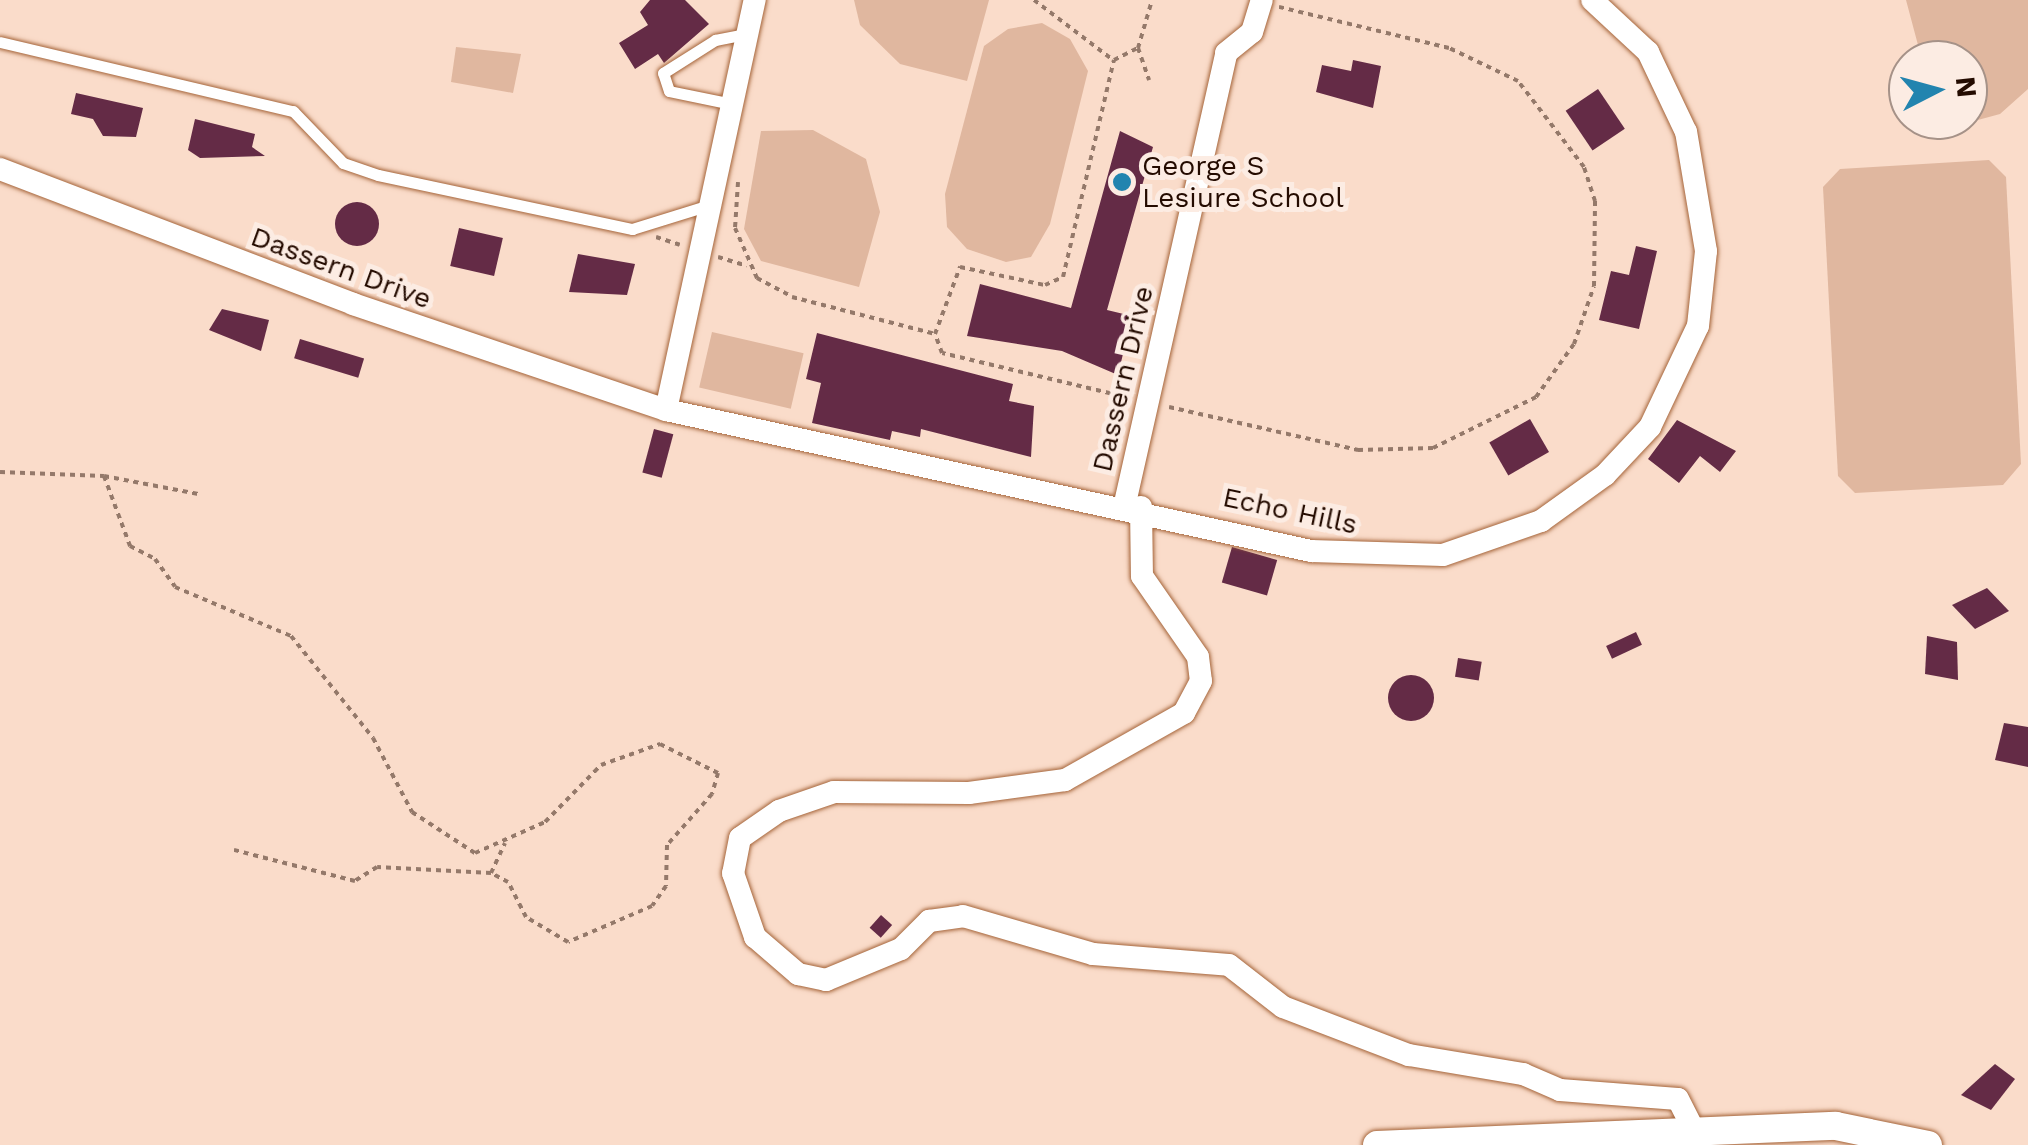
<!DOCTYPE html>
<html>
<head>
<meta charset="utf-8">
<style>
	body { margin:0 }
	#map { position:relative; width:2028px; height:1145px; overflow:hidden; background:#fadcca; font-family:"Work Sans",sans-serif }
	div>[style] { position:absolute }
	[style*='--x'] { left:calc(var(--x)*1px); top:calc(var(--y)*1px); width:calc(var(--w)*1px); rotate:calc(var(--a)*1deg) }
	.green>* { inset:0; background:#e0b79f; transform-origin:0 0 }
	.building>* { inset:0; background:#642b46; transform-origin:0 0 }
	.round { border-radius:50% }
	.path>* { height:4px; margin-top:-2px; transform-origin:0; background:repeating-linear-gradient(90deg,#94796a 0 5px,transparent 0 10px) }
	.roads { filter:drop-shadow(0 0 2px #a56439) drop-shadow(0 0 2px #a56439) }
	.service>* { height:11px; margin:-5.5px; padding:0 5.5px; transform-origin:5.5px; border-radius:5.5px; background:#fff }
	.minor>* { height:22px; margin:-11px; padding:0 11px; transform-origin:11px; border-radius:11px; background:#fff }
	.tertiary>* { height:28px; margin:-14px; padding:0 14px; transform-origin:14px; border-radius:14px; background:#fff }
	.dots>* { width:28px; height:28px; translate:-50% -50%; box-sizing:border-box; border:5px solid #fcece3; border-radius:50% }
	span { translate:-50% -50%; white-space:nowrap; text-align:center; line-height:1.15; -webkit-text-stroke:10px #fcece3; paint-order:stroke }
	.poi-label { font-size:28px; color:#240b00 }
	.left { translate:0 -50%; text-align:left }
	.street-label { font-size:28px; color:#240b00 }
	.north { position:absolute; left:1888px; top:40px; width:100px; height:100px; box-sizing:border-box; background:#fcece3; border:2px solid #a69288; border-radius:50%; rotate:84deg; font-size:28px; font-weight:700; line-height:40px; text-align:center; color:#240b00 }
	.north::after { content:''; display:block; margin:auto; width:35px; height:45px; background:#2284af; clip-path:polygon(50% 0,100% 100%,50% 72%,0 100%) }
</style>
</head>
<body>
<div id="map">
	<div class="green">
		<i style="clip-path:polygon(854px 0,989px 0,967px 81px,900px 64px,860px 25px)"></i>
		<i style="clip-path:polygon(1906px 0,2028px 0,2028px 89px,2000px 114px,1941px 130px,1939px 120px,1968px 120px,1968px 60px,1922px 60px)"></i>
		<i style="clip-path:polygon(1042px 23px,1070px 39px,1088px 71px,1050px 224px,1031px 257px,1006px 262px,967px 249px,947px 227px,945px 194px,984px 46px,1008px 29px)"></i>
		<i style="clip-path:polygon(456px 47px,521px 54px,513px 93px,451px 82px)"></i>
		<i style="clip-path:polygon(813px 130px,866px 159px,880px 212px,859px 287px,761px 261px,744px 229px,761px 131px)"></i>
		<i style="clip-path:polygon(1989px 160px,2006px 177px,2021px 464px,2003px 485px,1855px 493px,1838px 476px,1823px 187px,1840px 169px)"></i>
		<i style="left:712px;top:332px;width:94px;height:57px;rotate:13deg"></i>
	</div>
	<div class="building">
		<i style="clip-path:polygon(650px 0,685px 0,709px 24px,664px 63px,658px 54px,635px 69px,619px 43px,648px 25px,640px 12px)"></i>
		<i style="clip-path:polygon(1353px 60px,1381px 66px,1373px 108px,1316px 92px,1322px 65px,1351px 71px)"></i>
		<i style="left:1598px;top:89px;width:48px;height:39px;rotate:56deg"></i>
		<i style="clip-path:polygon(76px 93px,143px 108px,136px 137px,103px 136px,93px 119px,71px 114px)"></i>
		<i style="clip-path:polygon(195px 119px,255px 134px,252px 147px,265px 156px,200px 158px,188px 150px)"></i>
		<i style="clip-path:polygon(1120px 131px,1153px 147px,1107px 310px,1132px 316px,1118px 375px,1062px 351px,967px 336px,980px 284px,1071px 308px)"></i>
		<i class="round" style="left:335px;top:202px;width:44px;height:44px"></i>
		<i style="left:459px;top:228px;width:45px;height:39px;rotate:13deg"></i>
		<i style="clip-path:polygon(1636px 246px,1657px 251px,1639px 329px,1599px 320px,1611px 271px,1629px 275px)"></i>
		<i style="clip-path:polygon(578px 254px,635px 264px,627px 295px,569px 292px)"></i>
		<i style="clip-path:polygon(222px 309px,269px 320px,261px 351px,209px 330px)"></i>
		<i style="clip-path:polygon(817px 333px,1013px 384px,1009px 401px,1034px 406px,1031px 457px,921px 429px,920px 437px,892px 431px,890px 440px,812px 423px,821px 383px,806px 379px)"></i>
		<i style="left:300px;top:339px;width:67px;height:20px;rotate:17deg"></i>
		<i style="left:1530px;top:419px;width:38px;height:47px;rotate:60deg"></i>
		<i style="clip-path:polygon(1677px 420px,1736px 451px,1720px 472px,1700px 456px,1679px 483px,1648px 459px)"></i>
		<i style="left:654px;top:429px;width:20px;height:45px;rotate:15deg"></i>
		<i style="left:1232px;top:547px;width:47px;height:37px;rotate:16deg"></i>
		<i style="clip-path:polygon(1987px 588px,2009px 611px,1975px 629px,1952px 605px)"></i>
		<i style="left:1636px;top:632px;width:14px;height:33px;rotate:65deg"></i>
		<i style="clip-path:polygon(1927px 636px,1957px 642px,1958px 680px,1925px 674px)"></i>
		<i style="left:1458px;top:658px;width:24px;height:19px;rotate:9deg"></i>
		<i class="round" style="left:1388px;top:675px;width:46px;height:46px"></i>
		<i style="clip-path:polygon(2004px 723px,2028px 727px,2028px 767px,1995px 760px)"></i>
		<i style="left:881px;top:915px;width:15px;height:17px;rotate:42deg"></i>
		<i style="clip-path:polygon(1995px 1064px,2015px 1079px,1991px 1110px,1961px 1095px)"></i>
	</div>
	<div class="path">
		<i style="--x:1034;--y:0;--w:99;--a:37.2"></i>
		<i style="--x:1138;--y:48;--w:34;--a:71"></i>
		<i style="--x:738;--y:182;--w:46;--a:93.7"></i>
		<i style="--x:735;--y:228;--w:55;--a:66.3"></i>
		<i style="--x:757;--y:278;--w:40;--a:28"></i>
		<i style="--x:792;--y:297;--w:148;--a:14.5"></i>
		<i style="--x:656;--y:237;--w:25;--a:18"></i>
		<i style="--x:718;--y:257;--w:30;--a:17"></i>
		<i style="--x:1130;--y:398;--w:193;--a:-166.5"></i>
		<i style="--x:942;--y:353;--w:20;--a:-110"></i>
		<i style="--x:935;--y:334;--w:72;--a:-69.5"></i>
		<i style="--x:960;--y:267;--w:87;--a:12"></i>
		<i style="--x:1045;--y:285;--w:20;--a:-24"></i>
		<i style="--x:1063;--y:277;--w:223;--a:-76.8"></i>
		<i style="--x:1114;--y:60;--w:27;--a:-27"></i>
		<i style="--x:1138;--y:48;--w:50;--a:-73.7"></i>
		<i style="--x:1169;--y:407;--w:194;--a:12.8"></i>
		<i style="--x:1358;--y:450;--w:75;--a:-1.5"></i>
		<i style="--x:1433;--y:448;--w:115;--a:-26.3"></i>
		<i style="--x:1536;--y:397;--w:65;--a:-54.4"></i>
		<i style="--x:1574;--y:344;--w:61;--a:-71"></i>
		<i style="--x:1594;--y:286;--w:85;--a:-89.3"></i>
		<i style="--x:1595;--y:201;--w:36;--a:-108"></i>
		<i style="--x:1584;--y:167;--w:108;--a:-127.5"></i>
		<i style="--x:1518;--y:81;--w:76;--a:-154.4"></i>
		<i style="--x:1449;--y:48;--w:175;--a:-166.4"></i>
		<i style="--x:0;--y:472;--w:104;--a:2.2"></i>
		<i style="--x:104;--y:476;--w:75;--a:69.6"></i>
		<i style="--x:130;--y:546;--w:28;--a:27"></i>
		<i style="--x:155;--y:559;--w:34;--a:54"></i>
		<i style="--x:175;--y:587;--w:126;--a:22.9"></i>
		<i style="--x:291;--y:636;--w:131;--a:51.2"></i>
		<i style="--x:373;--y:738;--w:84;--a:62.2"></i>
		<i style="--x:412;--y:812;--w:75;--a:33.1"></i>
		<i style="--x:475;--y:853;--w:77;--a:-23.9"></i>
		<i style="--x:545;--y:822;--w:80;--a:-45.5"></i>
		<i style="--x:601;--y:765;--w:63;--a:-19.6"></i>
		<i style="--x:660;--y:744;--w:65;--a:26.6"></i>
		<i style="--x:718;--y:773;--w:22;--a:106"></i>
		<i style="--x:712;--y:794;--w:68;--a:131.4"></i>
		<i style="--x:667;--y:845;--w:41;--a:91.4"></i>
		<i style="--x:666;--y:886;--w:24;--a:125"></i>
		<i style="--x:652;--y:906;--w:91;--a:156.8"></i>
		<i style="--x:568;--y:942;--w:49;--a:-149.2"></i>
		<i style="--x:526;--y:917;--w:39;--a:-117"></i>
		<i style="--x:508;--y:882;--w:19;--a:-152"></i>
		<i style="--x:491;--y:873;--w:114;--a:-177"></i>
		<i style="--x:377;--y:867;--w:26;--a:148"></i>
		<i style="--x:355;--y:881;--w:125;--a:-165.6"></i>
		<i style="--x:104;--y:476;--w:96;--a:10.8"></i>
		<i style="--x:491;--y:873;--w:33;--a:-65"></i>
	</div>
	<div class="roads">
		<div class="service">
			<i style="--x:0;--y:42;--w:301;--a:13.3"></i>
			<i style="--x:293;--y:111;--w:72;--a:46.1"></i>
			<i style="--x:343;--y:163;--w:37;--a:19"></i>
			<i style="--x:378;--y:175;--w:260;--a:12"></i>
			<i style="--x:632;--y:229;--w:81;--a:-17.3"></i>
			<i style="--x:732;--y:104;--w:64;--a:-168.3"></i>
			<i style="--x:669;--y:91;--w:19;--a:-108"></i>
			<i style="--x:663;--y:73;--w:62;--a:-32.4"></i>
			<i style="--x:715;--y:40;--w:33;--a:-11"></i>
		</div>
		<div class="minor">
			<i style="--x:0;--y:169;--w:378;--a:20.9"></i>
			<i style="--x:353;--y:304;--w:330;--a:18.7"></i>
			<i style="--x:666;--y:410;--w:660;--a:12.33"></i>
			<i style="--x:1311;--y:551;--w:132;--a:1.7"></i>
			<i style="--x:1443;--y:555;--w:104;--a:-19.1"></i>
			<i style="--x:1541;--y:521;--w:79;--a:-35.7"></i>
			<i style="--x:1605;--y:475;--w:66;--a:-46.8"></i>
			<i style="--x:1650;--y:427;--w:112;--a:-64.6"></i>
			<i style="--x:1698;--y:326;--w:75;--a:-83.9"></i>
			<i style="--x:1706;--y:251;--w:121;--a:-99.5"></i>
			<i style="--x:1686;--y:132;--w:89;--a:-115.4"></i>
			<i style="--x:1648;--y:52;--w:76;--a:-137.1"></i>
			<i style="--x:666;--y:410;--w:420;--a:-77.8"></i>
			<i style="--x:1125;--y:503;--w:461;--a:-77.3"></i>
			<i style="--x:1226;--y:53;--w:33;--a:-39"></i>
			<i style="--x:1252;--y:32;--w:34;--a:-73"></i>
			<i style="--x:1141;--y:507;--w:69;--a:89.2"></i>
			<i style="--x:1142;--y:576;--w:98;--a:55.3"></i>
			<i style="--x:1198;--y:657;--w:24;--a:83"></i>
			<i style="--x:1201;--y:681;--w:36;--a:118"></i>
			<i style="--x:1184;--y:713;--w:137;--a:150.6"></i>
			<i style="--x:1065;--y:780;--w:97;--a:172.3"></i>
			<i style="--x:969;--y:793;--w:135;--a:-179.6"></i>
			<i style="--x:834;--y:792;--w:58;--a:160.9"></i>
			<i style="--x:779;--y:811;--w:47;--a:145.3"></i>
			<i style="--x:740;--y:838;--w:36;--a:101"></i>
			<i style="--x:733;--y:873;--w:68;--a:71"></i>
			<i style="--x:755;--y:937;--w:57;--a:40.7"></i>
			<i style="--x:798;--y:974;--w:29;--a:12"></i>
			<i style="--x:826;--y:980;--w:81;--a:-22.5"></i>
			<i style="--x:901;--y:949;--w:40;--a:-45"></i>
			<i style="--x:929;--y:921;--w:34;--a:-8"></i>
			<i style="--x:963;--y:916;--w:135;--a:16.3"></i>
			<i style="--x:1093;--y:954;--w:136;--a:4.6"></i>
			<i style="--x:1229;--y:965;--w:68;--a:37.9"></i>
			<i style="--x:1283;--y:1007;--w:135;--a:20.9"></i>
			<i style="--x:1409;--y:1055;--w:116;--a:9.5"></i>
			<i style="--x:1523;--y:1074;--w:40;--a:23.4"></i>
			<i style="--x:1560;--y:1090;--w:118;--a:4.4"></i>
			<i style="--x:1678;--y:1099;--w:35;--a:63"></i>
		</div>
		<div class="tertiary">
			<i style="--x:1377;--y:1145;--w:459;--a:-2.4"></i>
			<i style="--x:1836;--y:1126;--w:94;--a:11.7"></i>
		</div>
	</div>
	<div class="dots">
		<i style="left:1122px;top:182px;background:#2284af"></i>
	</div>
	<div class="poi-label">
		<span class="left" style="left:1142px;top:182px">George S<br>Lesiure School</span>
	</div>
	<div class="street-label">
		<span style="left:341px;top:268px;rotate:20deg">Dassern Drive</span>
		<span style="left:1123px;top:379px;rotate:-77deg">Dassern Drive</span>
		<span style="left:1290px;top:511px;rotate:12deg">Echo Hills</span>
	</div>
	<div class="north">N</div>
</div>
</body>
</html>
